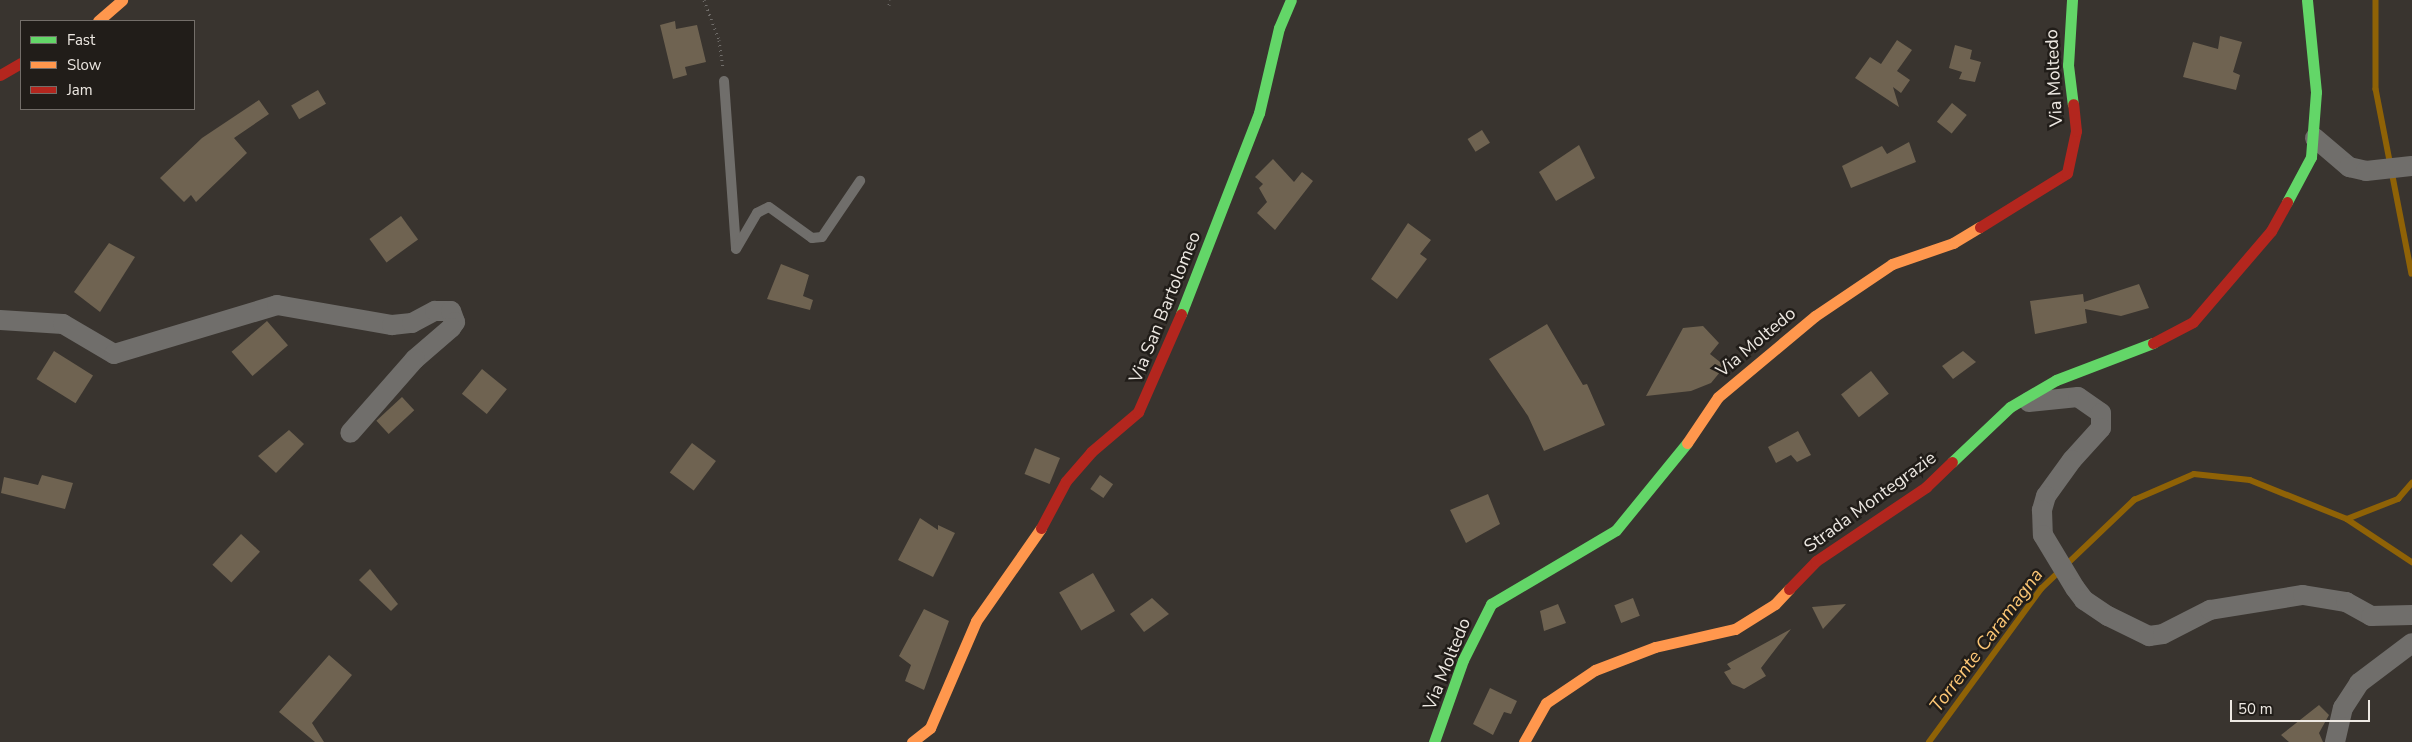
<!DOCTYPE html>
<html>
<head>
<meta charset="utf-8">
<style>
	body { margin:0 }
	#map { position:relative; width:2412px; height:742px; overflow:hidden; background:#39342f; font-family:"Nunito Sans",sans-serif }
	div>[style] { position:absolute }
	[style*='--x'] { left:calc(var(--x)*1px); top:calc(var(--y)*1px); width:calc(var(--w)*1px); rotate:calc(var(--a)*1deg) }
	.stream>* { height:5.5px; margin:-2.75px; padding:0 2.75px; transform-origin:2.75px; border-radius:2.75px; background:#8f6206 }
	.building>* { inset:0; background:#6f6351; transform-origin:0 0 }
	.path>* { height:3px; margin-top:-1.5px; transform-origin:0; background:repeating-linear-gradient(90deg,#706d6a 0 1px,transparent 0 5px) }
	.lane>* { height:10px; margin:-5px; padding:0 5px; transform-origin:5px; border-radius:5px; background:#706e6b }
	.street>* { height:20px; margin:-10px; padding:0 10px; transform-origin:10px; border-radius:10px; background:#706e6b }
	.fast>* { height:11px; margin:-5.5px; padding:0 5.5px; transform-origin:5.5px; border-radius:5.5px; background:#63d668 }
	.slow>* { height:11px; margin:-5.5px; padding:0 5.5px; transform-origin:5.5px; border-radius:5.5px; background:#ff974d }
	.jam>* { height:11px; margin:-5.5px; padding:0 5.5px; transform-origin:5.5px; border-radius:5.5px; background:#b3261e }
	span { translate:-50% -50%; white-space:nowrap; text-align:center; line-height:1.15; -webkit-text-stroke:5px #211d19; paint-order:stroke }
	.street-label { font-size:18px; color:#ede8e2 }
	.water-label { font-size:19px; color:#fcc675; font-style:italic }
	.legend { position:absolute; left:20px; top:20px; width:175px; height:90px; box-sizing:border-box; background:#211d19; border:1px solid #736e69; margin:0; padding:6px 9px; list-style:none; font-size:15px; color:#ede8e2 }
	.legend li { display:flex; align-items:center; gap:10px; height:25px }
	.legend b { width:25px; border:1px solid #736e69 }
	.scale { position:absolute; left:2230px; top:700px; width:140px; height:22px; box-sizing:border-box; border:2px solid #ede8e2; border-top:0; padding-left:6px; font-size:15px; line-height:18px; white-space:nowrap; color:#ede8e2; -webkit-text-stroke:4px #211d19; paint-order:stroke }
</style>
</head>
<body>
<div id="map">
	<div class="stream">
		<i style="--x:2376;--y:0;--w:89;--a:90"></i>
		<i style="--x:2376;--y:89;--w:188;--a:79"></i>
		<i style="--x:2347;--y:519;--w:78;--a:33.5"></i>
		<i style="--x:1929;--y:742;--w:190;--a:-53.8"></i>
		<i style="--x:2041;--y:589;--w:129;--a:-43.7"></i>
		<i style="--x:2134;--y:500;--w:65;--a:-23.4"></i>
		<i style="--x:2194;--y:474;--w:56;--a:6.1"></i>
		<i style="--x:2250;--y:480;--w:105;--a:21.9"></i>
		<i style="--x:2347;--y:519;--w:55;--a:-21.4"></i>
		<i style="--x:2398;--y:499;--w:21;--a:-49"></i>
	</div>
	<div class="building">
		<i style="clip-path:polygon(675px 21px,676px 29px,697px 25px,706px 62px,685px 67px,687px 75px,673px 79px,660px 25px)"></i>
		<i style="clip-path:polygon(2220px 36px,2242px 42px,2233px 72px,2240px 75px,2236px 90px,2183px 77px,2193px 42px,2218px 49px)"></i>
		<i style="clip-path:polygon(1897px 40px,1912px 50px,1897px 71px,1910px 80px,1901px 93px,1893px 87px,1899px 107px,1855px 78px,1870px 57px,1881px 64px)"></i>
		<i style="clip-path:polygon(1955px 45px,1972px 50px,1970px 59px,1981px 62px,1975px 82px,1959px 79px,1962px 72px,1949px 68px)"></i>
		<i style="left:318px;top:90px;width:16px;height:31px;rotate:60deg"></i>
		<i style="clip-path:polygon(259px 100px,269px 114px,234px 138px,247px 153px,196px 202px,191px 195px,184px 202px,160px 178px,202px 138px)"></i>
		<i style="left:1952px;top:103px;width:19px;height:24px;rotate:39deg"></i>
		<i style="left:1482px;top:130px;width:15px;height:17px;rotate:58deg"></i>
		<i style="clip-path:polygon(1909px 142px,1916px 162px,1851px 188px,1842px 166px,1882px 146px,1887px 154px)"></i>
		<i style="clip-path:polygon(1579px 145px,1595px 178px,1556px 201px,1539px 172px)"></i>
		<i style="clip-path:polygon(1273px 159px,1294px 182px,1302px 172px,1313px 181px,1275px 230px,1257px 213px,1267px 202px,1259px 188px,1263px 184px,1255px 177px)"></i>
		<i style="left:401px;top:216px;width:29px;height:39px;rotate:54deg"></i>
		<i style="clip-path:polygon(1408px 223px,1431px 240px,1420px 254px,1427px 259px,1397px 299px,1371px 279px)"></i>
		<i style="clip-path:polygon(109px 243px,135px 257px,100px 312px,74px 292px)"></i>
		<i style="clip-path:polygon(781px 264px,809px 275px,803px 296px,813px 300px,810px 310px,767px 299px)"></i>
		<i style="clip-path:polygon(2139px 284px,2149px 308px,2121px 316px,2085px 309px,2087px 323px,2035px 334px,2030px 301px,2083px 294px,2084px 302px)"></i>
		<i style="left:267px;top:321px;width:32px;height:47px;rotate:49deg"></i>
		<i style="clip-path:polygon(1547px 324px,1583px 385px,1587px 384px,1605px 425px,1544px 451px,1528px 416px,1489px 359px)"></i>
		<i style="clip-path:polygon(1703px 326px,1719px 343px,1710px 354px,1725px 366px,1711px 383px,1691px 391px,1646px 396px,1683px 328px)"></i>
		<i style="left:54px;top:351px;width:46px;height:33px;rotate:32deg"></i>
		<i style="clip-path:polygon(1963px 351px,1976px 362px,1953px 379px,1942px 366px)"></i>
		<i style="left:482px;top:369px;width:32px;height:32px;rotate:39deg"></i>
		<i style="left:1871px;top:371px;width:29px;height:38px;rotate:52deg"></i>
		<i style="left:402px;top:397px;width:18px;height:35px;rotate:47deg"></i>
		<i style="clip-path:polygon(289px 430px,304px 444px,276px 473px,258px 456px)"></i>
		<i style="clip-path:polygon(1798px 431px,1811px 455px,1797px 462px,1791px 455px,1776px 463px,1768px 447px)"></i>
		<i style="left:692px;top:443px;width:30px;height:37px;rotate:37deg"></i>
		<i style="left:1035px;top:448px;width:27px;height:28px;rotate:22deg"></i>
		<i style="clip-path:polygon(42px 475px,73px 483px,65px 509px,1px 493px,4px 477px,38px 485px)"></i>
		<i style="left:1100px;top:475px;width:16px;height:17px;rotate:35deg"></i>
		<i style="clip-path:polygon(1488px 494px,1500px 524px,1466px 543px,1450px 510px)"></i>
		<i style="clip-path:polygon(920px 518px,938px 530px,938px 525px,955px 533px,933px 577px,898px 560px)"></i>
		<i style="left:241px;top:534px;width:26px;height:42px;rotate:43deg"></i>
		<i style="clip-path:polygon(370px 569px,398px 604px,391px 611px,359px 580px)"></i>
		<i style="left:1093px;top:573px;width:44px;height:39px;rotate:60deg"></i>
		<i style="clip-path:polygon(1152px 598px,1169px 614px,1144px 632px,1130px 614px)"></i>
		<i style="left:1633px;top:598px;width:19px;height:20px;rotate:69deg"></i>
		<i style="clip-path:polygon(1558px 604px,1566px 623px,1544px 631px,1540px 611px)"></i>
		<i style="clip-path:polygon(1846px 604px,1823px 629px,1812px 607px)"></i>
		<i style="clip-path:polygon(924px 609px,949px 621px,924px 690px,905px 681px,911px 665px,899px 656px)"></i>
		<i style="clip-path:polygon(1791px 629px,1761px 668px,1766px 676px,1744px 689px,1732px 684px,1724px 672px,1731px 669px,1727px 664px)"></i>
		<i style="clip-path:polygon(329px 655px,352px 675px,312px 723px,324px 742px,315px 742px,279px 712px)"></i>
		<i style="clip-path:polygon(1490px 688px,1517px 701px,1511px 714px,1504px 712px,1493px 735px,1473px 724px)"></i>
		<i style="clip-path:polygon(2319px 705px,2329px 715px,2319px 733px,2323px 742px,2289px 742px,2281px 735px)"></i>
	</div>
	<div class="path">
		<i style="--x:704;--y:0;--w:43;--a:69.4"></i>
		<i style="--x:719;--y:40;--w:29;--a:82"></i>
		<i style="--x:889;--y:5;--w:5;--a:-79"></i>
	</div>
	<div class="lane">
		<i style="--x:724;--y:81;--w:168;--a:85.9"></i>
		<i style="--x:736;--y:249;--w:42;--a:-59.7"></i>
		<i style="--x:757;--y:213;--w:13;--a:-27"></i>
		<i style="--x:769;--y:207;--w:53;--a:35.8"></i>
		<i style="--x:812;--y:238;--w:10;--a:-6"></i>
		<i style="--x:822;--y:237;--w:68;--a:-55.8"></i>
	</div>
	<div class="street">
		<i style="--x:2315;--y:138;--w:45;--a:40.5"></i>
		<i style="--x:2349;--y:167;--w:17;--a:13"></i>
		<i style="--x:2366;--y:171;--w:46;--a:-6.2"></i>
		<i style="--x:0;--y:320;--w:63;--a:3.6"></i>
		<i style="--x:63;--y:324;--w:59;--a:30.5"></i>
		<i style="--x:114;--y:354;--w:170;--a:-16.7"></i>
		<i style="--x:277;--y:305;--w:117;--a:9.9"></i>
		<i style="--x:392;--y:325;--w:20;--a:-6"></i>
		<i style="--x:412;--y:323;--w:26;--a:-28"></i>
		<i style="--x:435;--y:311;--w:16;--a:0"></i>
		<i style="--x:451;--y:311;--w:12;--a:70"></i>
		<i style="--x:455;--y:322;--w:7;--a:124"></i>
		<i style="--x:451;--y:328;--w:48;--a:139.3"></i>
		<i style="--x:415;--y:359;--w:98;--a:131.3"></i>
		<i style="--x:2029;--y:402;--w:49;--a:-5.8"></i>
		<i style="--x:2078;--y:397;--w:28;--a:35"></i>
		<i style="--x:2101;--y:413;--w:15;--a:90"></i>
		<i style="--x:2101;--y:428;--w:43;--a:132.2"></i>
		<i style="--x:2072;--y:460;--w:44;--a:125.8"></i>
		<i style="--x:2046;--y:496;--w:15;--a:106"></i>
		<i style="--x:2042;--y:510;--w:25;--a:88"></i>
		<i style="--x:2043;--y:535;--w:62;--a:58.9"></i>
		<i style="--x:2075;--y:588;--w:15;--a:53"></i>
		<i style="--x:2084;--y:600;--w:29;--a:34"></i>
		<i style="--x:2108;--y:616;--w:46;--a:26"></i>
		<i style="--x:2149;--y:636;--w:14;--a:-8"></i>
		<i style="--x:2163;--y:634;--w:53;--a:-27.1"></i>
		<i style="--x:2210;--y:610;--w:94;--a:-9.2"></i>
		<i style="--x:2303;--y:595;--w:44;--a:9.2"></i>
		<i style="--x:2346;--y:602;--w:29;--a:29"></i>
		<i style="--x:2371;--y:616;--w:41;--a:-1.4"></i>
		<i style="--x:2335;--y:742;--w:35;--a:-77"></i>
		<i style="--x:2343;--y:708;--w:30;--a:-57"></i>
		<i style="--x:2359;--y:683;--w:66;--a:-37"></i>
	</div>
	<div class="fast">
		<i style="--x:2072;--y:0;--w:65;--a:93.5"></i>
		<i style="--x:2068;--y:65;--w:39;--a:83"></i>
		<i style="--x:2287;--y:202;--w:51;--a:-61.9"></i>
		<i style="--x:2311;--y:157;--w:65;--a:-85.6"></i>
		<i style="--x:2316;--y:92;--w:92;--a:-95.6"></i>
		<i style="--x:1181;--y:314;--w:216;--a:-68.8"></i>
		<i style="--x:1259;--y:113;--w:87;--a:-76.8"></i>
		<i style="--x:1279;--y:28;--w:30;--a:-67"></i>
		<i style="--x:1952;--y:462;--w:80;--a:-43.5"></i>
		<i style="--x:2010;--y:407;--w:53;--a:-30.4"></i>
		<i style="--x:2056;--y:380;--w:104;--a:-20.9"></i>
		<i style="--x:1434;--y:742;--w:87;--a:-70.5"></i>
		<i style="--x:1463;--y:660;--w:63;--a:-63.4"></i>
		<i style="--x:1491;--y:604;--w:145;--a:-30.6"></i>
		<i style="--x:1616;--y:530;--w:112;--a:-50.8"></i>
	</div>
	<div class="slow">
		<i style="--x:98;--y:21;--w:32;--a:-41"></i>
		<i style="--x:1687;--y:443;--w:55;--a:-56"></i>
		<i style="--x:1718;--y:397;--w:126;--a:-39.9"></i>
		<i style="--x:1815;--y:316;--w:93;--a:-34"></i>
		<i style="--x:1892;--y:264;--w:65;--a:-19"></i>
		<i style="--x:1953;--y:243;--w:31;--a:-31"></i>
		<i style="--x:912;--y:742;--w:23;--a:-38"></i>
		<i style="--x:930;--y:728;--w:116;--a:-66.7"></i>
		<i style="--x:976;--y:621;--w:113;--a:-55"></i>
		<i style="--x:1524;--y:742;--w:45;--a:-60.6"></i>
		<i style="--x:1546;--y:703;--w:59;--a:-34"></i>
		<i style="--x:1595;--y:670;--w:64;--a:-21"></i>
		<i style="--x:1655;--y:647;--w:82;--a:-12.7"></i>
		<i style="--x:1735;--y:629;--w:47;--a:-32"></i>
		<i style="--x:1775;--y:604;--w:21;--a:-47"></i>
	</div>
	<div class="jam">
		<i style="--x:0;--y:75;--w:24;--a:-30"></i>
		<i style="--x:1980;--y:227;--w:102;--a:-31.8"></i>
		<i style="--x:2067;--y:173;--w:43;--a:-77.9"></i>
		<i style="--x:2076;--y:131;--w:27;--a:-96"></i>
		<i style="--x:2153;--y:343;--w:45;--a:-27.7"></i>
		<i style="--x:2193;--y:322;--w:120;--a:-49.4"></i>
		<i style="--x:2271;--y:231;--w:33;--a:-61"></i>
		<i style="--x:1041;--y:528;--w:53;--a:-62"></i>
		<i style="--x:1066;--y:481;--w:38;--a:-49"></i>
		<i style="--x:1091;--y:452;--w:62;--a:-40.4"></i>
		<i style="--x:1138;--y:412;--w:107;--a:-66.3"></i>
		<i style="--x:1789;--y:589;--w:39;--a:-46"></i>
		<i style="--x:1816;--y:561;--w:133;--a:-33.9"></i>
		<i style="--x:1926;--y:487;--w:36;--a:-44"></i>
	</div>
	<div class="street-label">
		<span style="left:2054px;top:78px;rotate:-93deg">Via Moltedo</span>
		<span style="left:1165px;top:307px;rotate:-68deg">Via San Bartolomeo</span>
		<span style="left:1756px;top:342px;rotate:-40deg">Via Moltedo</span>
		<span style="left:1870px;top:502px;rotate:-36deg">Strada Montegrazie</span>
		<span style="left:1447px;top:664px;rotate:-68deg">Via Moltedo</span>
	</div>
	<div class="water-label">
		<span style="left:1987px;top:641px;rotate:-53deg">Torrente Caramagna</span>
	</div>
	<ul class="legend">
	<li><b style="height:6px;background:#63d668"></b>Fast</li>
	<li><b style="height:6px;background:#ff974d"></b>Slow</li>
	<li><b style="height:6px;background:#b3261e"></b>Jam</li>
	</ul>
	<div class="scale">50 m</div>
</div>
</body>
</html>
